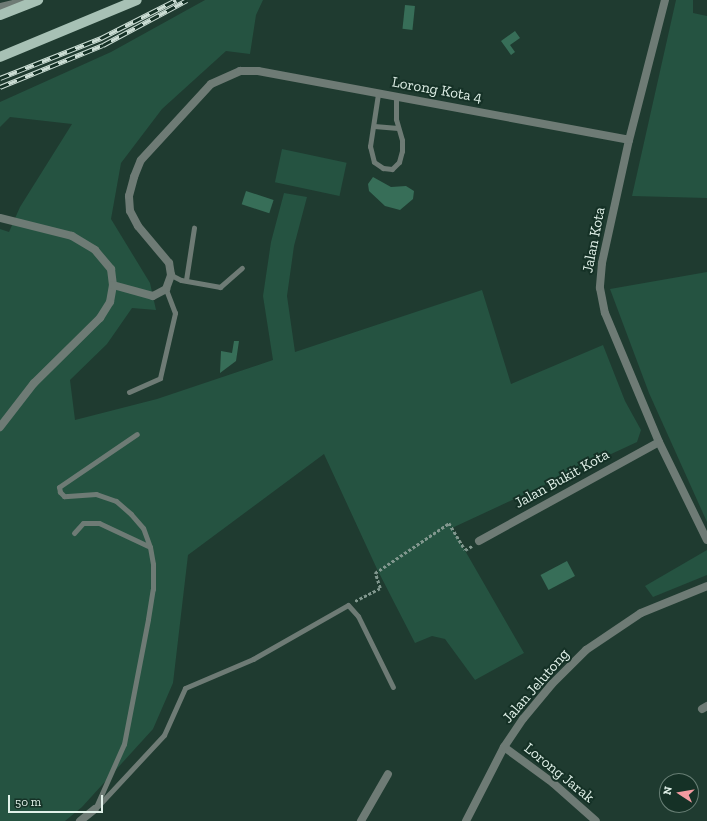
<!DOCTYPE html>
<html>
<head>
<meta charset="utf-8">
<style>
	body { margin:0 }
	#map { position:relative; width:707px; height:821px; overflow:hidden; background:#1f3b30; font-family:"Zilla Slab",serif }
	div>[style] { position:absolute }
	[style*='--x'] { left:calc(var(--x)*1px); top:calc(var(--y)*1px); width:calc(var(--w)*1px); rotate:calc(var(--a)*1deg) }
	.green>* { inset:0; background:#255341; transform-origin:0 0 }
	.water>* { inset:0; background:#376e58; transform-origin:0 0 }
	.path>* { height:2.5px; margin-top:-1.25px; transform-origin:0; background:repeating-linear-gradient(90deg,#81978e 0 3px,transparent 0 5px) }
	.service>* { height:5px; margin:-2.5px; padding:0 2.5px; transform-origin:2.5px; border-radius:2.5px; background:#6e7b75 }
	.minor>* { height:8px; margin:-4px; padding:0 4px; transform-origin:4px; border-radius:4px; background:#6e7b75 }
	.tertiary>* { height:8px; margin:-4px; padding:0 4px; transform-origin:4px; border-radius:4px; background:#6e7b75 }
	.primary>* { height:10px; margin:-5px; padding:0 5px; transform-origin:5px; border-radius:5px; background:#a7c1b5 }
	.rail>* { height:4.5px; margin-top:-2.25px; transform-origin:0; background:repeating-linear-gradient(90deg,#153126 0 9px,#cbddd4 0 18px); box-sizing:border-box; border-block:1px solid #cbddd4 }
	span { translate:-50% -50%; white-space:nowrap; text-align:center; line-height:1.15; -webkit-text-stroke:4px #153126; paint-order:stroke }
	.street-label { font-size:15px; color:#e1f1e9 }
	.north { position:absolute; left:659px; top:773px; width:40px; height:40px; box-sizing:border-box; background:#153126; border:1px solid #677e74; border-radius:50%; rotate:282deg; font-size:11px; font-weight:700; line-height:16px; text-align:center; color:#e1f1e9 }
	.north::after { content:''; display:block; margin:auto; width:14px; height:18px; background:#f49aa0; clip-path:polygon(50% 0,100% 100%,50% 72%,0 100%) }
	.scale { position:absolute; left:8px; top:795px; width:95px; height:18px; box-sizing:border-box; border:2px solid #e1f1e9; border-top:0; padding-left:5px; font-size:12px; line-height:14px; white-space:nowrap; color:#e1f1e9; -webkit-text-stroke:3px #153126; paint-order:stroke }
</style>
</head>
<body>
<div id="map">
	<div class="green">
		<i style="clip-path:polygon(205px 0,263px 0,256px 15px,250px 54px,226px 51px,162px 109px,121px 163px,111px 219px,150px 283px,156px 310px,132px 308px,107px 344px,70px 380px,75px 420px,157px 399px,273px 360px,263px 296px,271px 242px,284px 193px,307px 197px,294px 246px,287px 296px,295px 352px,482px 290px,511px 384px,603px 345px,625px 401px,641px 430px,637px 442px,452px 528px,524px 653px,475px 680px,445px 639px,432px 636px,415px 643px,377px 569px,324px 454px,188px 555px,173px 683px,153px 729px,82px 807px,65px 821px,0 821px,0 229px,9px 232px,20px 207px,72px 124px,10px 117px,0 127px,0 102px,111px 52px)"></i>
		<i style="clip-path:polygon(676px 0,693px 0,693px 13px,707px 16px,707px 198px,632px 196px)"></i>
		<i style="left:282px;top:149px;width:66px;height:34px;rotate:12deg"></i>
		<i style="clip-path:polygon(707px 272px,707px 522px,649px 393px,610px 289px)"></i>
		<i style="clip-path:polygon(707px 550px,707px 575px,653px 597px,645px 586px)"></i>
	</div>
	<div class="water">
		<i style="left:405px;top:5px;width:10px;height:24px;rotate:6deg"></i>
		<i style="clip-path:polygon(515px 31px,520px 38px,510px 45px,515px 52px,511px 55px,501px 41px)"></i>
		<i style="clip-path:polygon(373px 177px,391px 187px,406px 186px,414px 191px,413px 199px,400px 210px,385px 206px,369px 191px,368px 184px)"></i>
		<i style="left:246px;top:191px;width:29px;height:14px;rotate:18deg"></i>
		<i style="clip-path:polygon(234px 341px,239px 341px,236px 361px,220px 373px,221px 351px,232px 353px)"></i>
		<i style="left:567px;top:561px;width:17px;height:30px;rotate:62deg"></i>
	</div>
	<div class="path">
		<i style="--x:355;--y:601;--w:28;--a:-27"></i>
		<i style="--x:380;--y:588;--w:16;--a:-108"></i>
		<i style="--x:375;--y:573;--w:89;--a:-34"></i>
		<i style="--x:449;--y:523;--w:31;--a:59"></i>
		<i style="--x:465;--y:550;--w:8;--a:-30"></i>
	</div>
	<div class="service">
		<i style="--x:378;--y:94;--w:53;--a:98.7"></i>
		<i style="--x:370;--y:146;--w:16;--a:76"></i>
		<i style="--x:374;--y:162;--w:11;--a:34"></i>
		<i style="--x:383;--y:168;--w:9;--a:6"></i>
		<i style="--x:392;--y:169;--w:10;--a:-45"></i>
		<i style="--x:399;--y:162;--w:11;--a:-75"></i>
		<i style="--x:402;--y:151;--w:11;--a:-90"></i>
		<i style="--x:402;--y:140;--w:22;--a:-106"></i>
		<i style="--x:396;--y:119;--w:22;--a:-90"></i>
		<i style="--x:374;--y:126;--w:24;--a:5"></i>
		<i style="--x:171;--y:275;--w:11;--a:27"></i>
		<i style="--x:181;--y:280;--w:40;--a:10"></i>
		<i style="--x:220;--y:287;--w:29;--a:-41"></i>
		<i style="--x:186;--y:280;--w:53;--a:-81.3"></i>
		<i style="--x:129;--y:392;--w:34;--a:-24"></i>
		<i style="--x:160;--y:378;--w:67;--a:-77"></i>
		<i style="--x:175;--y:313;--w:26;--a:-111"></i>
		<i style="--x:74;--y:533;--w:13;--a:-48"></i>
		<i style="--x:83;--y:523;--w:16;--a:0"></i>
		<i style="--x:99;--y:523;--w:56;--a:25.2"></i>
		<i style="--x:98;--y:806;--w:97;--a:-47.1"></i>
		<i style="--x:164;--y:735;--w:51;--a:-65.9"></i>
		<i style="--x:185;--y:688;--w:74;--a:-23.1"></i>
		<i style="--x:253;--y:659;--w:109;--a:-29.6"></i>
		<i style="--x:348;--y:605;--w:15;--a:48"></i>
		<i style="--x:358;--y:616;--w:79;--a:63.8"></i>
		<i style="--x:95;--y:809;--w:71;--a:-66"></i>
		<i style="--x:124;--y:744;--w:127;--a:-79.1"></i>
		<i style="--x:148;--y:619;--w:30;--a:-81"></i>
		<i style="--x:153;--y:589;--w:25;--a:-90"></i>
		<i style="--x:153;--y:564;--w:17;--a:-100"></i>
		<i style="--x:150;--y:547;--w:20;--a:-110"></i>
		<i style="--x:143;--y:528;--w:18;--a:-131"></i>
		<i style="--x:131;--y:514;--w:20;--a:-139"></i>
		<i style="--x:116;--y:501;--w:21;--a:-161"></i>
		<i style="--x:96;--y:494;--w:32;--a:176"></i>
		<i style="--x:64;--y:496;--w:6;--a:-135"></i>
		<i style="--x:60;--y:492;--w:5;--a:-101"></i>
		<i style="--x:59;--y:487;--w:94;--a:-34.2"></i>
	</div>
	<div class="minor">
		<i style="--x:665;--y:0;--w:145;--a:104.4"></i>
		<i style="--x:629;--y:140;--w:126;--a:102.4"></i>
		<i style="--x:602;--y:263;--w:25;--a:95"></i>
		<i style="--x:600;--y:288;--w:25;--a:79"></i>
		<i style="--x:605;--y:313;--w:140;--a:67.3"></i>
		<i style="--x:659;--y:442;--w:109;--a:63.9"></i>
		<i style="--x:0;--y:7;--w:27;--a:-13"></i>
		<i style="--x:0;--y:218;--w:74;--a:14"></i>
		<i style="--x:72;--y:236;--w:27;--a:31"></i>
		<i style="--x:95;--y:250;--w:25;--a:50"></i>
		<i style="--x:111;--y:269;--w:16;--a:83"></i>
		<i style="--x:113;--y:285;--w:17;--a:100"></i>
		<i style="--x:110;--y:302;--w:19;--a:122"></i>
		<i style="--x:100;--y:318;--w:93;--a:135.4"></i>
		<i style="--x:34;--y:383;--w:56;--a:127.7"></i>
		<i style="--x:113;--y:285;--w:41;--a:15.4"></i>
		<i style="--x:153;--y:296;--w:15;--a:-28"></i>
		<i style="--x:166;--y:289;--w:15;--a:-70"></i>
		<i style="--x:171;--y:275;--w:12;--a:-99"></i>
		<i style="--x:169;--y:263;--w:48;--a:-130"></i>
		<i style="--x:138;--y:226;--w:17;--a:-118"></i>
		<i style="--x:130;--y:211;--w:15;--a:-94"></i>
		<i style="--x:129;--y:196;--w:20;--a:-75"></i>
		<i style="--x:134;--y:177;--w:18;--a:-68"></i>
		<i style="--x:141;--y:160;--w:103;--a:-47.4"></i>
		<i style="--x:211;--y:84;--w:32;--a:-24"></i>
		<i style="--x:240;--y:71;--w:18;--a:0"></i>
		<i style="--x:258;--y:71;--w:377;--a:10.5"></i>
		<i style="--x:479;--y:541;--w:205;--a:-28.8"></i>
		<i style="--x:702;--y:709;--w:6;--a:-31"></i>
		<i style="--x:504;--y:747;--w:61;--a:36.3"></i>
		<i style="--x:553;--y:783;--w:57;--a:41.5"></i>
		<i style="--x:80;--y:821;--w:19;--a:-39"></i>
		<i style="--x:361;--y:821;--w:54;--a:-60.1"></i>
	</div>
	<div class="tertiary">
		<i style="--x:466;--y:821;--w:83;--a:-62.8"></i>
		<i style="--x:504;--y:747;--w:34;--a:-56"></i>
		<i style="--x:523;--y:719;--w:45;--a:-50.4"></i>
		<i style="--x:552;--y:684;--w:48;--a:-45"></i>
		<i style="--x:586;--y:650;--w:66;--a:-33.9"></i>
		<i style="--x:641;--y:613;--w:71;--a:-22.2"></i>
	</div>
	<div class="primary">
		<i style="--x:0;--y:15;--w:41;--a:-21.5"></i>
		<i style="--x:0;--y:57;--w:148;--a:-22.6"></i>
	</div>
	<div class="rail">
		<i style="--x:0;--y:78;--w:109;--a:-21.6"></i>
		<i style="--x:101;--y:38;--w:84;--a:-26.9"></i>
		<i style="--x:0;--y:87;--w:111;--a:-22.2"></i>
		<i style="--x:103;--y:45;--w:95;--a:-28.2"></i>
	</div>
	<div class="street-label">
		<span style="left:437px;top:90px;rotate:10deg">Lorong Kota 4</span>
		<span style="left:594px;top:240px;rotate:-79deg">Jalan Kota</span>
		<span style="left:562px;top:479px;rotate:-29deg">Jalan Bukit Kota</span>
		<span style="left:536px;top:686px;rotate:-49deg">Jalan Jelutong</span>
		<span style="left:559px;top:773px;rotate:39deg">Lorong Jarak</span>
	</div>
	<div class="north">N</div>
	<div class="scale">50 m</div>
</div>
</body>
</html>
